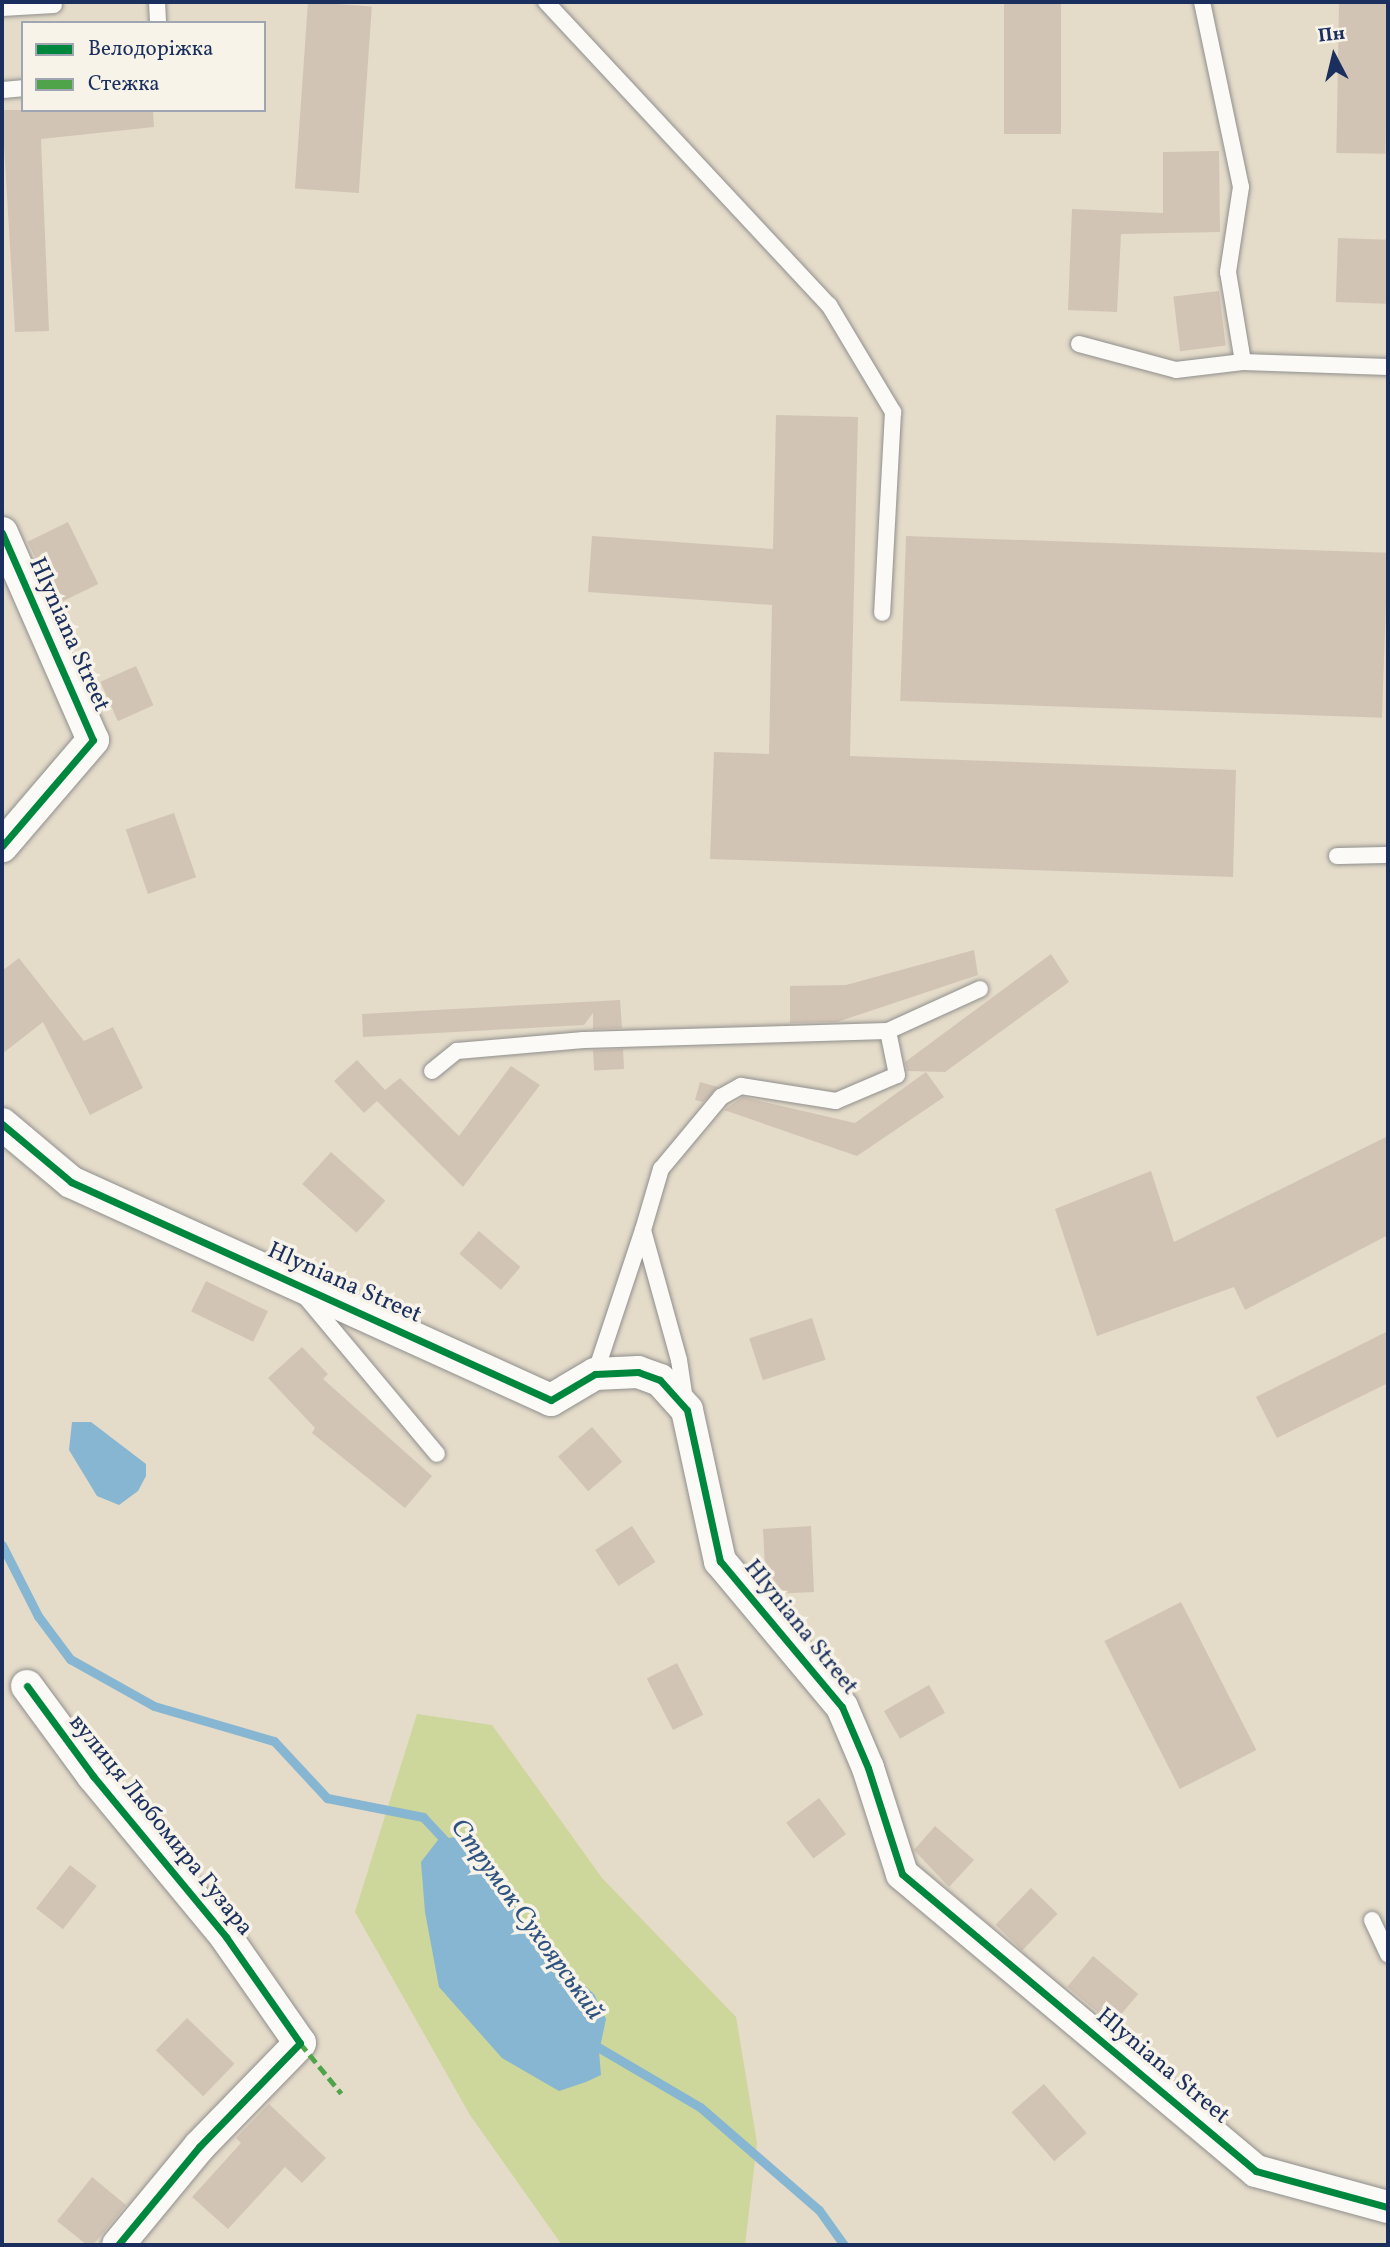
<!DOCTYPE html>
<html>
<head>
<meta charset="utf-8">
<style>
	body { margin:0 }
	#map { position:relative; width:1390px; height:2247px; overflow:hidden; background:#e4dbc9; font-family:Vollkorn,serif }
	div>[style] { position:absolute }
	[style*='--x'] { left:calc(var(--x)*1px); top:calc(var(--y)*1px); width:calc(var(--w)*1px); rotate:calc(var(--a)*1deg) }
	.green>* { inset:0; background:#cdd69b }
	.water>* { inset:0; background:#86b6d1 }
	.stream>* { height:9px; margin:-4.5px; padding:0 4.5px; transform-origin:4.5px; border-radius:4.5px; background:#86b6d1 }
	.building>* { inset:0; background:#d2c4b5; transform-origin:0 0 }
	.roads { filter:drop-shadow(0 0 2px #908f8d) drop-shadow(0 0 2px #908f8d) }
	.lane>* { height:16px; margin:-8px; padding:0 8px; transform-origin:8px; border-radius:8px; background:#fbfaf7 }
	.street>* { height:32px; margin:-16px; padding:0 16px; transform-origin:16px; border-radius:16px; background:#fbfaf7 }
	.quiet>* { height:5px; margin-top:-2.5px; transform-origin:0; background:repeating-linear-gradient(90deg,#4fa44a 0 10px,transparent 0 15px) }
	.cycleway>* { height:7px; margin:-3.5px; padding:0 3.5px; transform-origin:3.5px; border-radius:3.5px; background:#00873e }
	span { translate:-50% -50%; white-space:nowrap; text-align:center; line-height:1.15; -webkit-text-stroke:7px #f7f3e8; paint-order:stroke }
	.street-label { font-size:24px; color:#1b2f5e }
	.water-label { font-size:26px; color:#2f5381; font-style:italic }
	.frame { position:absolute; inset:0; border:4px solid #1b2f5e; pointer-events:none }
	.legend { position:absolute; left:21px; top:21px; width:245px; height:91px; box-sizing:border-box; background:#f7f3e8; border:2px solid #9fa5b1; margin:0; padding:9px 12px; list-style:none; font-size:21px; color:#1b2f5e }
	.legend li { display:flex; align-items:center; gap:14px; height:35px }
	.legend b { width:35px; border:2px solid #9fa5b1 }
	.north { position:absolute; left:1299px; top:21px; width:70px; height:70px; -webkit-text-stroke:5px #f7f3e8; paint-order:stroke; rotate:353deg; font-size:19px; font-weight:700; line-height:28px; text-align:center; color:#1b2f5e }
	.north::after { content:''; display:block; margin:auto; width:24px; height:32px; background:#1b2f5e; clip-path:polygon(50% 0,100% 100%,50% 72%,0 100%) }
</style>
</head>
<body>
<div id="map">
	<div class="green">
		<i style="clip-path:polygon(417px 1714px,492px 1725px,602px 1878px,736px 2017px,757px 2143px,745px 2245px,562px 2245px,470px 2115px,355px 1912px)"></i>
	</div>
	<div class="water">
		<i style="clip-path:polygon(72px 1422px,91px 1422px,146px 1464px,146px 1476px,138px 1491px,119px 1505px,97px 1496px,69px 1450px)"></i>
		<i style="clip-path:polygon(460px 1836px,512px 1901px,533px 1940px,594px 1994px,606px 2019px,599px 2052px,601px 2075px,586px 2082px,559px 2091px,502px 2058px,439px 1987px,425px 1912px,421px 1862px,438px 1840px)"></i>
	</div>
	<div class="stream">
		<i style="--x:2;--y:1545;--w:80;--a:63.1"></i>
		<i style="--x:38;--y:1616;--w:54;--a:53.3"></i>
		<i style="--x:70;--y:1659;--w:96;--a:29.2"></i>
		<i style="--x:154;--y:1706;--w:125;--a:16.3"></i>
		<i style="--x:274;--y:1741;--w:78;--a:47.1"></i>
		<i style="--x:327;--y:1798;--w:98;--a:11.2"></i>
		<i style="--x:423;--y:1817;--w:41;--a:47"></i>
		<i style="--x:591;--y:2043;--w:126;--a:30.4"></i>
		<i style="--x:700;--y:2107;--w:157;--a:40.9"></i>
		<i style="--x:819;--y:2210;--w:43;--a:54.5"></i>
	</div>
	<div class="building">
		<i style="left:308px;top:2px;width:64px;height:187px;rotate:4deg"></i>
		<i style="left:1004px;top:2px;width:57px;height:132px"></i>
		<i style="left:1339px;top:2px;width:49px;height:151px;rotate:1deg"></i>
		<i style="clip-path:polygon(2px 110px,153px 110px,154px 127px,41px 139px,49px 331px,15px 332px)"></i>
		<i style="clip-path:polygon(1219px 151px,1220px 232px,1121px 234px,1117px 312px,1068px 310px,1072px 209px,1163px 213px,1163px 152px)"></i>
		<i style="left:1338px;top:238px;width:50px;height:64px;rotate:2deg"></i>
		<i style="left:1219px;top:291px;width:55px;height:46px;rotate:83deg"></i>
		<i style="clip-path:polygon(776px 415px,858px 417px,850px 756px,1236px 770px,1233px 877px,710px 859px,714px 752px,769px 754px,772px 605px,588px 592px,592px 536px,773px 549px)"></i>
		<i style="left:68px;top:522px;width:69px;height:45px;rotate:64deg"></i>
		<i style="left:906px;top:536px;width:482px;height:165px;rotate:2deg"></i>
		<i style="left:136px;top:666px;width:43px;height:39px;rotate:66deg"></i>
		<i style="left:174px;top:813px;width:68px;height:51px;rotate:71deg"></i>
		<i style="clip-path:polygon(974px 950px,978px 975px,837px 1022px,790px 1023px,790px 986px,846px 985px)"></i>
		<i style="clip-path:polygon(1051px 954px,1069px 982px,945px 1072px,907px 1071px,905px 1062px)"></i>
		<i style="clip-path:polygon(19px 958px,84px 1041px,113px 1027px,143px 1088px,90px 1115px,43px 1022px,2px 1054px,2px 971px)"></i>
		<i style="clip-path:polygon(620px 1000px,622px 1028px,593px 1029px,593px 1013px,584px 1025px,363px 1037px,362px 1014px)"></i>
		<i style="left:623px;top:1049px;width:20px;height:30px;rotate:87deg"></i>
		<i style="clip-path:polygon(357px 1060px,385px 1090px,400px 1078px,459px 1136px,511px 1066px,540px 1085px,463px 1187px,377px 1101px,364px 1113px,334px 1081px)"></i>
		<i style="clip-path:polygon(926px 1072px,944px 1097px,857px 1156px,724px 1110px,743px 1097px,855px 1123px)"></i>
		<i style="clip-path:polygon(700px 1082px,718px 1087px,703px 1102px,695px 1100px)"></i>
		<i style="clip-path:polygon(1388px 1136px,1388px 1235px,1245px 1310px,1234px 1287px,1097px 1336px,1055px 1209px,1151px 1171px,1174px 1242px)"></i>
		<i style="left:331px;top:1152px;width:73px;height:43px;rotate:42deg"></i>
		<i style="left:479px;top:1231px;width:55px;height:30px;rotate:41deg"></i>
		<i style="left:206px;top:1281px;width:69px;height:34px;rotate:26deg"></i>
		<i style="left:812px;top:1318px;width:44px;height:66px;rotate:72deg"></i>
		<i style="clip-path:polygon(1388px 1331px,1388px 1383px,1277px 1438px,1256px 1397px)"></i>
		<i style="clip-path:polygon(302px 1347px,328px 1374px,323px 1379px,432px 1476px,405px 1508px,312px 1433px,315px 1428px,268px 1378px)"></i>
		<i style="left:592px;top:1427px;width:46px;height:45px;rotate:49deg"></i>
		<i style="left:632px;top:1526px;width:43px;height:44px;rotate:57deg"></i>
		<i style="clip-path:polygon(811px 1526px,814px 1592px,772px 1594px,766px 1588px,763px 1529px)"></i>
		<i style="left:1181px;top:1602px;width:166px;height:86px;rotate:63deg"></i>
		<i style="left:677px;top:1663px;width:58px;height:34px;rotate:63deg"></i>
		<i style="left:929px;top:1685px;width:32px;height:52px;rotate:60deg"></i>
		<i style="left:819px;top:1798px;width:45px;height:41px;rotate:53deg"></i>
		<i style="clip-path:polygon(935px 1826px,974px 1860px,949px 1887px,914px 1850px)"></i>
		<i style="left:70px;top:1865px;width:34px;height:55px;rotate:38deg"></i>
		<i style="left:1031px;top:1888px;width:37px;height:51px;rotate:44deg"></i>
		<i style="left:1093px;top:1956px;width:59px;height:40px;rotate:40deg"></i>
		<i style="left:187px;top:2018px;width:66px;height:45px;rotate:44deg"></i>
		<i style="left:1044px;top:2084px;width:65px;height:43px;rotate:49deg"></i>
		<i style="clip-path:polygon(269px 2104px,326px 2158px,302px 2183px,285px 2167px,228px 2229px,192px 2197px,241px 2143px,236px 2138px)"></i>
		<i style="clip-path:polygon(92px 2177px,126px 2205px,93px 2245px,87px 2245px,57px 2221px)"></i>
	</div>
	<div class="roads">
		<div class="lane">
			<i style="--x:157;--y:2;--w:21;--a:87"></i>
			<i style="--x:546;--y:2;--w:415;--a:47"></i>
			<i style="--x:829;--y:305;--w:125;--a:59.1"></i>
			<i style="--x:893;--y:412;--w:201;--a:93.1"></i>
			<i style="--x:1202;--y:2;--w:189;--a:78.1"></i>
			<i style="--x:1241;--y:187;--w:86;--a:98.7"></i>
			<i style="--x:1228;--y:272;--w:91;--a:80.5"></i>
			<i style="--x:1243;--y:362;--w:145;--a:2"></i>
			<i style="--x:2;--y:8;--w:52;--a:-3.3"></i>
			<i style="--x:2;--y:90;--w:21;--a:-5"></i>
			<i style="--x:1079;--y:344;--w:100;--a:15"></i>
			<i style="--x:1176;--y:370;--w:67;--a:-6.8"></i>
			<i style="--x:1337;--y:856;--w:51;--a:-1.1"></i>
			<i style="--x:432;--y:1071;--w:32;--a:-39"></i>
			<i style="--x:457;--y:1051;--w:127;--a:-5"></i>
			<i style="--x:584;--y:1040;--w:304;--a:-1.7"></i>
			<i style="--x:888;--y:1031;--w:101;--a:-24.5"></i>
			<i style="--x:304;--y:1295;--w:207;--a:50.1"></i>
			<i style="--x:595;--y:1374;--w:152;--a:-71.6"></i>
			<i style="--x:685;--y:1400;--w:40;--a:-98.5"></i>
			<i style="--x:679;--y:1360;--w:135;--a:-105.5"></i>
			<i style="--x:643;--y:1230;--w:64;--a:-73.6"></i>
			<i style="--x:661;--y:1169;--w:94;--a:-50.2"></i>
			<i style="--x:721;--y:1097;--w:23;--a:-29"></i>
			<i style="--x:741;--y:1086;--w:96;--a:9"></i>
			<i style="--x:836;--y:1101;--w:66;--a:-23.1"></i>
			<i style="--x:897;--y:1075;--w:45;--a:-101.6"></i>
			<i style="--x:1372;--y:1920;--w:38;--a:65"></i>
		</div>
		<div class="street">
			<i style="--x:2;--y:533;--w:226;--a:66.3"></i>
			<i style="--x:93;--y:740;--w:140;--a:130.6"></i>
			<i style="--x:2;--y:1124;--w:90;--a:40"></i>
			<i style="--x:71;--y:1182;--w:527;--a:24.43"></i>
			<i style="--x:551;--y:1400;--w:51;--a:-30.6"></i>
			<i style="--x:595;--y:1374;--w:43;--a:-2.7"></i>
			<i style="--x:638;--y:1372;--w:23;--a:20"></i>
			<i style="--x:660;--y:1380;--w:40;--a:48"></i>
			<i style="--x:687;--y:1410;--w:155;--a:77.7"></i>
			<i style="--x:720;--y:1561;--w:190;--a:50.1"></i>
			<i style="--x:842;--y:1707;--w:66;--a:66.9"></i>
			<i style="--x:868;--y:1768;--w:111;--a:72.2"></i>
			<i style="--x:902;--y:1874;--w:462;--a:40"></i>
			<i style="--x:1256;--y:2171;--w:137;--a:15.3"></i>
			<i style="--x:27;--y:1686;--w:112;--a:53.7"></i>
			<i style="--x:93;--y:1776;--w:209;--a:50.4"></i>
			<i style="--x:226;--y:1937;--w:129;--a:55.1"></i>
			<i style="--x:300;--y:2043;--w:145;--a:134.2"></i>
			<i style="--x:199;--y:2147;--w:127;--a:129.6"></i>
		</div>
	</div>
	<div class="quiet">
		<i style="--x:300;--y:2043;--w:65;--a:50.6"></i>
	</div>
	<div class="cycleway">
		<i style="--x:2;--y:533;--w:226;--a:66.3"></i>
		<i style="--x:93;--y:740;--w:140;--a:130.6"></i>
		<i style="--x:2;--y:1124;--w:90;--a:40"></i>
		<i style="--x:71;--y:1182;--w:527;--a:24.43"></i>
		<i style="--x:551;--y:1400;--w:51;--a:-30.6"></i>
		<i style="--x:595;--y:1374;--w:43;--a:-2.7"></i>
		<i style="--x:638;--y:1372;--w:23;--a:20"></i>
		<i style="--x:660;--y:1380;--w:40;--a:48"></i>
		<i style="--x:687;--y:1410;--w:155;--a:77.7"></i>
		<i style="--x:720;--y:1561;--w:190;--a:50.1"></i>
		<i style="--x:842;--y:1707;--w:66;--a:66.9"></i>
		<i style="--x:868;--y:1768;--w:111;--a:72.2"></i>
		<i style="--x:902;--y:1874;--w:462;--a:40"></i>
		<i style="--x:1256;--y:2171;--w:137;--a:15.3"></i>
		<i style="--x:27;--y:1686;--w:112;--a:53.7"></i>
		<i style="--x:93;--y:1776;--w:209;--a:50.4"></i>
		<i style="--x:226;--y:1937;--w:129;--a:55.1"></i>
		<i style="--x:300;--y:2043;--w:145;--a:134.2"></i>
		<i style="--x:199;--y:2147;--w:127;--a:129.6"></i>
	</div>
	<div class="street-label">
		<span style="left:68px;top:635px;rotate:66deg">Hlyniana Street</span>
		<span style="left:344px;top:1284px;rotate:24deg">Hlyniana Street</span>
		<span style="left:800px;top:1628px;rotate:51deg">Hlyniana Street</span>
		<span style="left:160px;top:1826px;rotate:51deg">вулиця Любомира Гузара</span>
		<span style="left:1162px;top:2067px;rotate:40deg">Hlyniana Street</span>
	</div>
	<div class="water-label">
		<span style="left:526px;top:1920px;rotate:54deg">Струмок Сухоярський</span>
	</div>
	<div class="frame"></div>
	<ul class="legend">
	<li><b style="height:9px;background:#00873e"></b>Велодоріжка</li>
	<li><b style="height:9px;background:#4fa44a"></b>Стежка</li>
	</ul>
	<div class="north">Пн</div>
</div>
</body>
</html>
